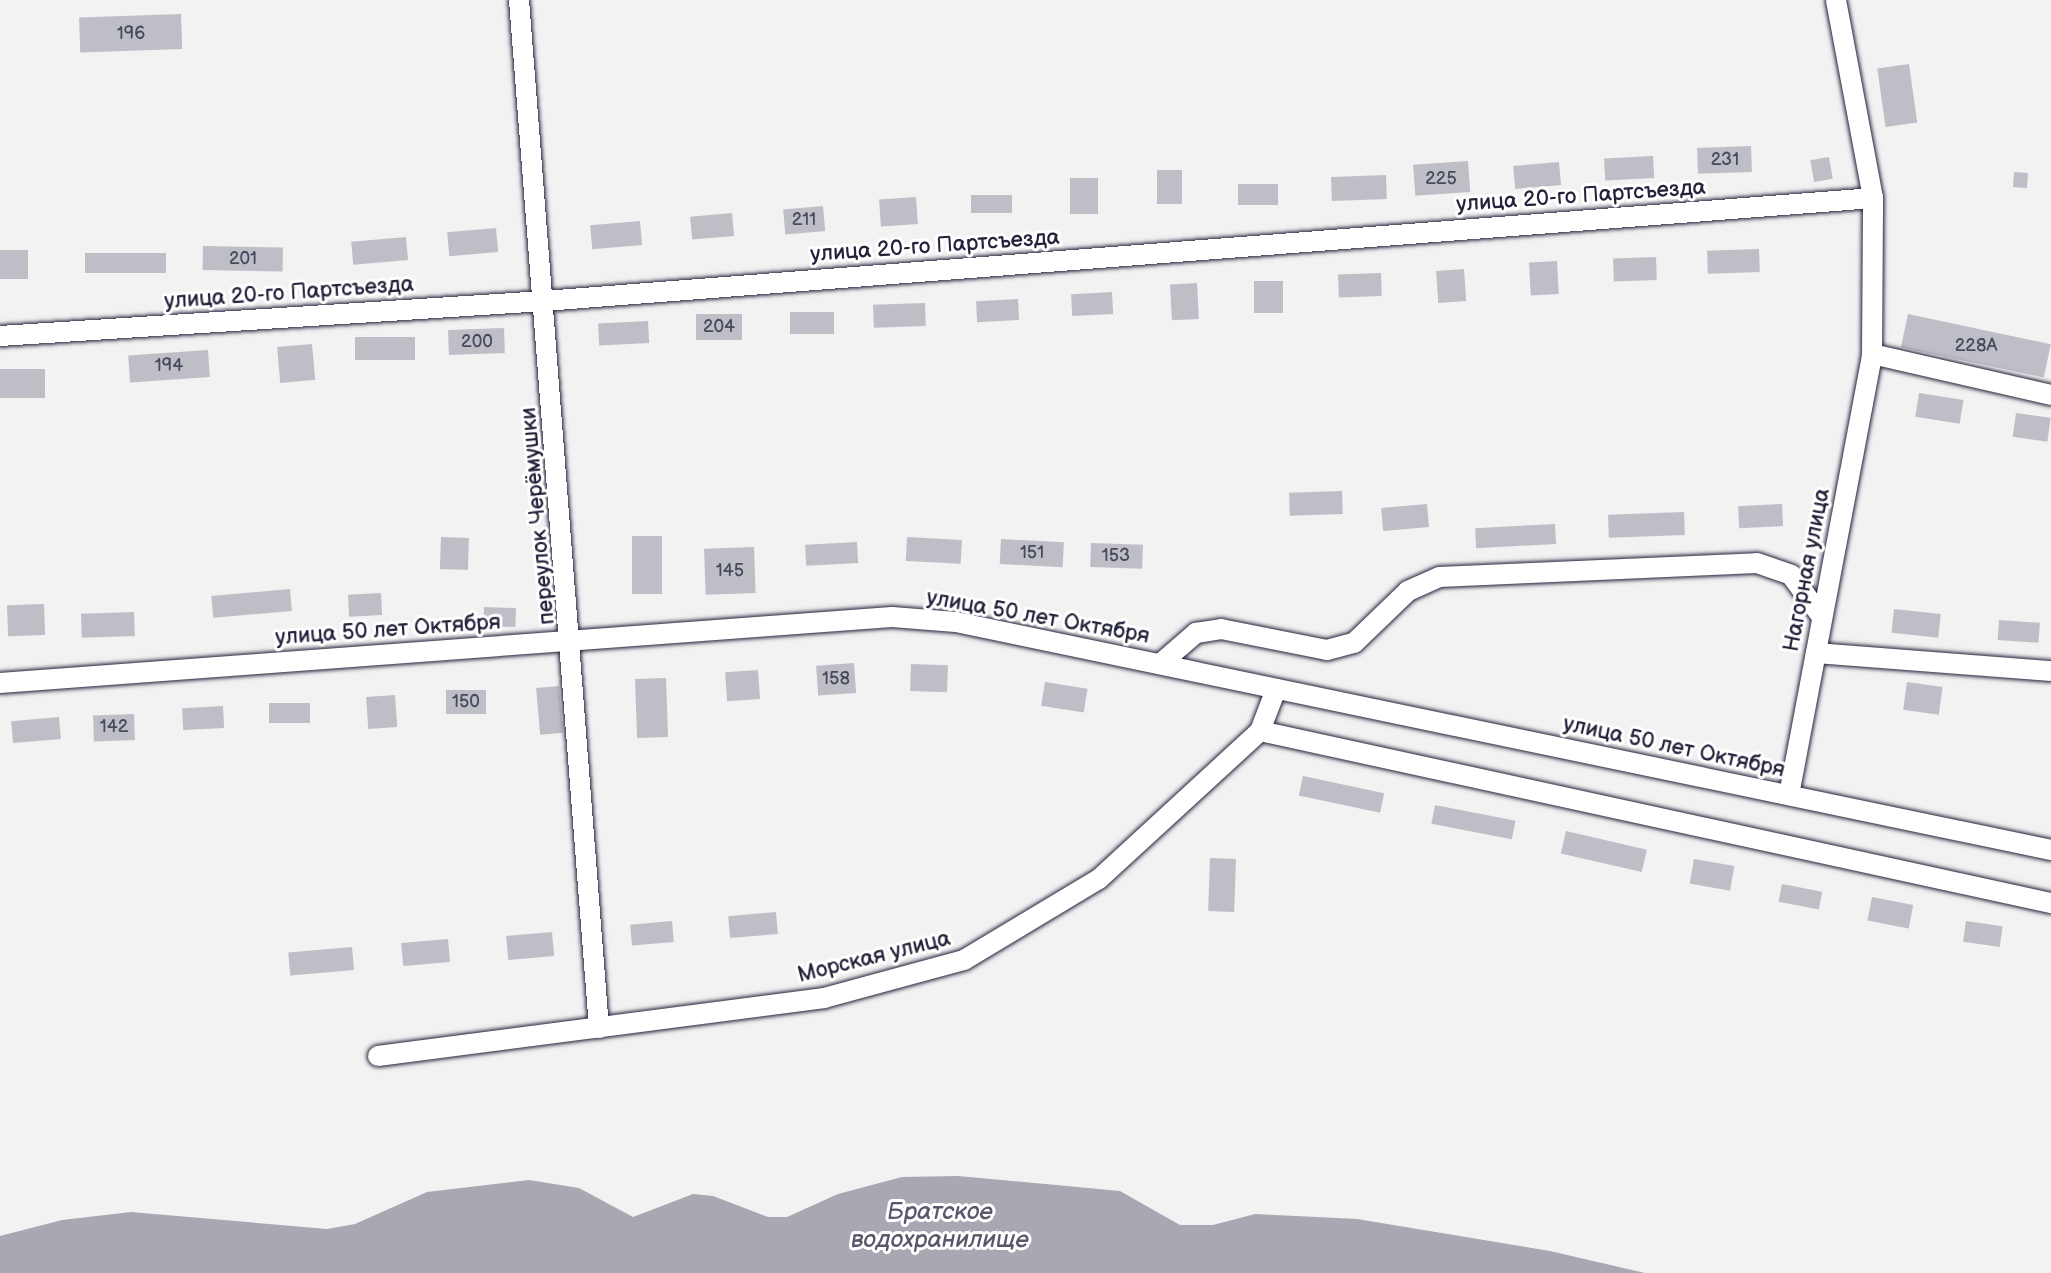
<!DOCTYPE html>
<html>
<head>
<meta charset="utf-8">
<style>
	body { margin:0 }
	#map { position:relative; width:2051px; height:1273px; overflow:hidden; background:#f2f2f3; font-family:"Balsamiq Sans",sans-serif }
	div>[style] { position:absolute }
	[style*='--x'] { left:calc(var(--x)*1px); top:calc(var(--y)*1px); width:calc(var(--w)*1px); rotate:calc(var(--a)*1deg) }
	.water>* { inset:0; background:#a8a8b2 }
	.building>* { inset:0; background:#bebec6; transform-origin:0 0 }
	.roads { filter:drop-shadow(0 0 2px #22223b) drop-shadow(0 0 2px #22223b) }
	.minor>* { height:20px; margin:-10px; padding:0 10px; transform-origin:10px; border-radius:10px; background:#fff }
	span { translate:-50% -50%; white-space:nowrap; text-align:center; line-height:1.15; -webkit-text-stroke:6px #fff; paint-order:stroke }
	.number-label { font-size:18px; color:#49495e }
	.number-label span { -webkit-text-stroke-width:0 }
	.street-label { font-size:22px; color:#22223b }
	.water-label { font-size:24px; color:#58586b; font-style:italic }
</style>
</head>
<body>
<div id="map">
	<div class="water">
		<i style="clip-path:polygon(958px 1176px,1120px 1191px,1180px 1225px,1213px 1225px,1255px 1214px,1357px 1219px,1550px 1251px,1645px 1273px,0 1273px,0 1236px,62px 1220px,131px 1212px,327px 1229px,355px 1224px,427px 1192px,529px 1180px,579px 1188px,633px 1217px,693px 1194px,713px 1196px,768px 1217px,787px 1217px,838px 1194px,902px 1177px)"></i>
	</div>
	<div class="building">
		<i style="left:181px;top:14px;width:35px;height:102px;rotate:88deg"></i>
		<i style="left:1909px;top:64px;width:59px;height:32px;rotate:82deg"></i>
		<i style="left:1751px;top:146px;width:26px;height:54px;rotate:88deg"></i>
		<i style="left:1653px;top:156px;width:22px;height:49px;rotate:87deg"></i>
		<i style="left:1829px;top:157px;width:22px;height:19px;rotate:80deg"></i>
		<i style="left:1468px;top:161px;width:31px;height:55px;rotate:86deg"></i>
		<i style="left:1559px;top:162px;width:23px;height:46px;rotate:85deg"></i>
		<i style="left:1157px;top:170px;width:25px;height:34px"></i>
		<i style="left:2014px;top:172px;width:14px;height:15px;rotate:4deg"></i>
		<i style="left:1386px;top:175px;width:24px;height:55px;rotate:88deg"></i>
		<i style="left:1070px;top:178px;width:28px;height:36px"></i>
		<i style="left:1238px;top:184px;width:40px;height:21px"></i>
		<i style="left:1012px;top:195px;width:18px;height:41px;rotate:90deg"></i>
		<i style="left:916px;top:197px;width:27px;height:37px;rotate:86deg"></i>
		<i style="left:823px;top:206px;width:25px;height:40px;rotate:85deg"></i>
		<i style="left:732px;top:213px;width:23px;height:42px;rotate:85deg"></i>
		<i style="left:640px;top:221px;width:24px;height:50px;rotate:85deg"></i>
		<i style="left:496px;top:228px;width:24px;height:49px;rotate:85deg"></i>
		<i style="left:406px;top:237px;width:23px;height:55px;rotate:85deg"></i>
		<i style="left:203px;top:246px;width:80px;height:24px;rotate:1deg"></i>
		<i style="left:1759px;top:249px;width:23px;height:52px;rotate:88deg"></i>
		<i style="left:0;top:250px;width:28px;height:29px"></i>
		<i style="left:166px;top:253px;width:20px;height:81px;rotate:90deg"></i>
		<i style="left:1656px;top:257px;width:23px;height:43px;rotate:88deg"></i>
		<i style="left:1557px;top:261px;width:33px;height:28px;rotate:87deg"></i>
		<i style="left:1464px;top:269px;width:32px;height:28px;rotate:86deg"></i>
		<i style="left:1381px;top:273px;width:23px;height:43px;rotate:88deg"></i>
		<i style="left:1254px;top:281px;width:29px;height:32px"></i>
		<i style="left:1197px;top:283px;width:36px;height:27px;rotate:87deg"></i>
		<i style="left:1112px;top:292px;width:22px;height:41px;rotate:87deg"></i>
		<i style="left:1018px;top:299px;width:21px;height:42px;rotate:87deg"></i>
		<i style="left:925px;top:303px;width:23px;height:52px;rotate:88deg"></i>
		<i style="left:834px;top:312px;width:22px;height:44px;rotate:90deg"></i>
		<i style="left:696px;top:314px;width:46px;height:26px"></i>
		<i style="left:1908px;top:314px;width:146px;height:34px;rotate:12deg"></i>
		<i style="left:648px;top:321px;width:22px;height:50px;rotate:87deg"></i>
		<i style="left:504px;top:328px;width:25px;height:56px;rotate:88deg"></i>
		<i style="left:415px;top:337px;width:23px;height:60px;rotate:90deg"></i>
		<i style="left:312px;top:344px;width:36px;height:35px;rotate:85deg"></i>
		<i style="left:208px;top:350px;width:27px;height:80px;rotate:86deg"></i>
		<i style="left:45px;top:369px;width:29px;height:45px;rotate:90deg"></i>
		<i style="left:1919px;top:393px;width:45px;height:24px;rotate:9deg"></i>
		<i style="left:2016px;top:413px;width:35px;height:24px;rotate:8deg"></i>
		<i style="left:1342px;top:491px;width:23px;height:53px;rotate:88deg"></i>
		<i style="left:1427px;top:504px;width:23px;height:46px;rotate:85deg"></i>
		<i style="left:1782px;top:504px;width:22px;height:44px;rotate:87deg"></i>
		<i style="left:1684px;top:512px;width:23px;height:76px;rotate:88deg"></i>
		<i style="left:1555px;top:524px;width:20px;height:80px;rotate:87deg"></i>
		<i style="left:632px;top:536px;width:30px;height:58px"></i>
		<i style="left:441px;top:537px;width:28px;height:32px;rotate:2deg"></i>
		<i style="left:907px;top:537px;width:55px;height:24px;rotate:3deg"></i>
		<i style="left:1001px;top:539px;width:63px;height:25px;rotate:3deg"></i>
		<i style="left:857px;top:542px;width:21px;height:52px;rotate:87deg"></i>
		<i style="left:1091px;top:543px;width:52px;height:24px;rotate:2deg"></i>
		<i style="left:754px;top:547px;width:46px;height:50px;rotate:88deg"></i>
		<i style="left:290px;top:589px;width:22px;height:79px;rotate:85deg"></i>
		<i style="left:381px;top:593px;width:22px;height:33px;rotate:87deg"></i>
		<i style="left:44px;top:604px;width:31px;height:37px;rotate:88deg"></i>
		<i style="left:484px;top:607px;width:32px;height:19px;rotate:2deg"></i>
		<i style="left:1894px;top:609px;width:47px;height:24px;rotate:6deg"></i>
		<i style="left:134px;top:612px;width:24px;height:53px;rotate:88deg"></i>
		<i style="left:1999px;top:620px;width:41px;height:20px;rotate:4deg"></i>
		<i style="left:854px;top:663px;width:30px;height:38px;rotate:86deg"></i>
		<i style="left:911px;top:664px;width:37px;height:27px;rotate:2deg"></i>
		<i style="left:758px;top:670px;width:29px;height:33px;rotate:86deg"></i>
		<i style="left:666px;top:678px;width:59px;height:31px;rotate:88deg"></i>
		<i style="left:1045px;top:682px;width:43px;height:24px;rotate:9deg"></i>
		<i style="left:1907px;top:682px;width:36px;height:28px;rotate:8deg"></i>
		<i style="left:559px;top:686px;width:47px;height:23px;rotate:85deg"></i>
		<i style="left:486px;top:690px;width:24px;height:40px;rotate:90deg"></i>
		<i style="left:395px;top:695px;width:32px;height:29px;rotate:86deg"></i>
		<i style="left:310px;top:703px;width:20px;height:41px;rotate:90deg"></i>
		<i style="left:223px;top:706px;width:22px;height:41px;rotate:87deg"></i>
		<i style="left:134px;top:714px;width:26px;height:41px;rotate:88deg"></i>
		<i style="left:59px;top:717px;width:22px;height:48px;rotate:85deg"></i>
		<i style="left:1303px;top:776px;width:83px;height:20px;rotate:12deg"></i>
		<i style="left:1435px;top:805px;width:82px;height:19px;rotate:11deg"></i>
		<i style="left:1566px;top:831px;width:83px;height:23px;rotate:13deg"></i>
		<i style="left:1210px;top:858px;width:26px;height:53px;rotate:2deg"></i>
		<i style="left:1694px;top:859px;width:41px;height:25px;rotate:10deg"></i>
		<i style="left:1782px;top:884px;width:41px;height:18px;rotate:11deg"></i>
		<i style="left:1872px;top:897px;width:42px;height:24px;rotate:11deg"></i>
		<i style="left:776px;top:912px;width:22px;height:48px;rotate:85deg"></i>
		<i style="left:672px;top:921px;width:21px;height:42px;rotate:85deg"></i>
		<i style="left:1966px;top:921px;width:37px;height:21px;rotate:8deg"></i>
		<i style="left:552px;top:932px;width:24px;height:46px;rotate:85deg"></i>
		<i style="left:448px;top:939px;width:23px;height:47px;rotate:85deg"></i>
		<i style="left:352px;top:947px;width:23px;height:64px;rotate:85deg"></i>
	</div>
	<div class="roads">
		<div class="minor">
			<i style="--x:519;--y:0;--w:1031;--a:85.55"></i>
			<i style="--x:0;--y:336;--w:545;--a:-3.68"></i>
			<i style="--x:544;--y:301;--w:1333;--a:-4.43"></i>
			<i style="--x:1872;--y:354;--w:184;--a:12.9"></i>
			<i style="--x:1816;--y:653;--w:236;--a:4.4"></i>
			<i style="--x:1160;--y:664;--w:48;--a:-40.7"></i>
			<i style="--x:1196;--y:633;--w:25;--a:-9"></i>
			<i style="--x:1221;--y:629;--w:108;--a:11.2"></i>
			<i style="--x:1327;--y:650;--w:28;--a:-15"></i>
			<i style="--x:1354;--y:643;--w:75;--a:-43.9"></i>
			<i style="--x:1408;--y:591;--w:34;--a:-24"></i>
			<i style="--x:1439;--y:577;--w:318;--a:-2.5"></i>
			<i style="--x:1757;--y:563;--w:36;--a:19"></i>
			<i style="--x:1791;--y:575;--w:52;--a:53.6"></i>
			<i style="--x:0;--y:683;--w:894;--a:-4.23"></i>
			<i style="--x:892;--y:617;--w:64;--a:4.5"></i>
			<i style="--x:956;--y:622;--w:1118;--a:11.76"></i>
			<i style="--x:1260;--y:731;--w:809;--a:12.27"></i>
			<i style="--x:1789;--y:795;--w:449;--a:-79.3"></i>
			<i style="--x:1872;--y:354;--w:156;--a:-89.6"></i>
			<i style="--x:1873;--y:198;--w:201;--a:-100.6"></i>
			<i style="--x:378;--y:1056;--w:450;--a:-7.4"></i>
			<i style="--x:824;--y:998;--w:145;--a:-15.2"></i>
			<i style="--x:964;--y:960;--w:157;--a:-31"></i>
			<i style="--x:1099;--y:879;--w:219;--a:-42.6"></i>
			<i style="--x:1260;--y:731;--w:45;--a:-69.1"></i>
		</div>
	</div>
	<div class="number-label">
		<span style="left:131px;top:34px">196</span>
		<span style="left:1725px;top:160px">231</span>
		<span style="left:1441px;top:179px">225</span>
		<span style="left:804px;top:220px">211</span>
		<span style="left:243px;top:259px">201</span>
		<span style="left:719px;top:327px">204</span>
		<span style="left:477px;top:342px">200</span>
		<span style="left:1976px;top:346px">228А</span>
		<span style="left:169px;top:366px">194</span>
		<span style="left:1032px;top:553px">151</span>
		<span style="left:1116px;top:556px">153</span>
		<span style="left:730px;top:571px">145</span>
		<span style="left:836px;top:679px">158</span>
		<span style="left:466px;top:702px">150</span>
		<span style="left:114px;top:727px">142</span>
	</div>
	<div class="street-label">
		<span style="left:1581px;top:196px;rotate:-4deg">улица 20-го Партсъезда</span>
		<span style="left:935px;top:246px;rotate:-4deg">улица 20-го Партсъезда</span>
		<span style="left:289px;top:293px;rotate:-4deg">улица 20-го Партсъезда</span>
		<span style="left:538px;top:516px;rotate:-95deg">переулок Черёмушки</span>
		<span style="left:1807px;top:570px;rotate:-79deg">Нагорная улица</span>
		<span style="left:1038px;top:617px;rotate:10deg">улица 50 лет Октября</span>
		<span style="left:388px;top:630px;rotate:-4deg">улица 50 лет Октября</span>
		<span style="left:1674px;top:747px;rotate:12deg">улица 50 лет Октября</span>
		<span style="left:874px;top:957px;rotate:-14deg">Морская улица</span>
	</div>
	<div class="water-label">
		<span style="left:940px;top:1226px">Братское<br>водохранилище</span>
	</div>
</div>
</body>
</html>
